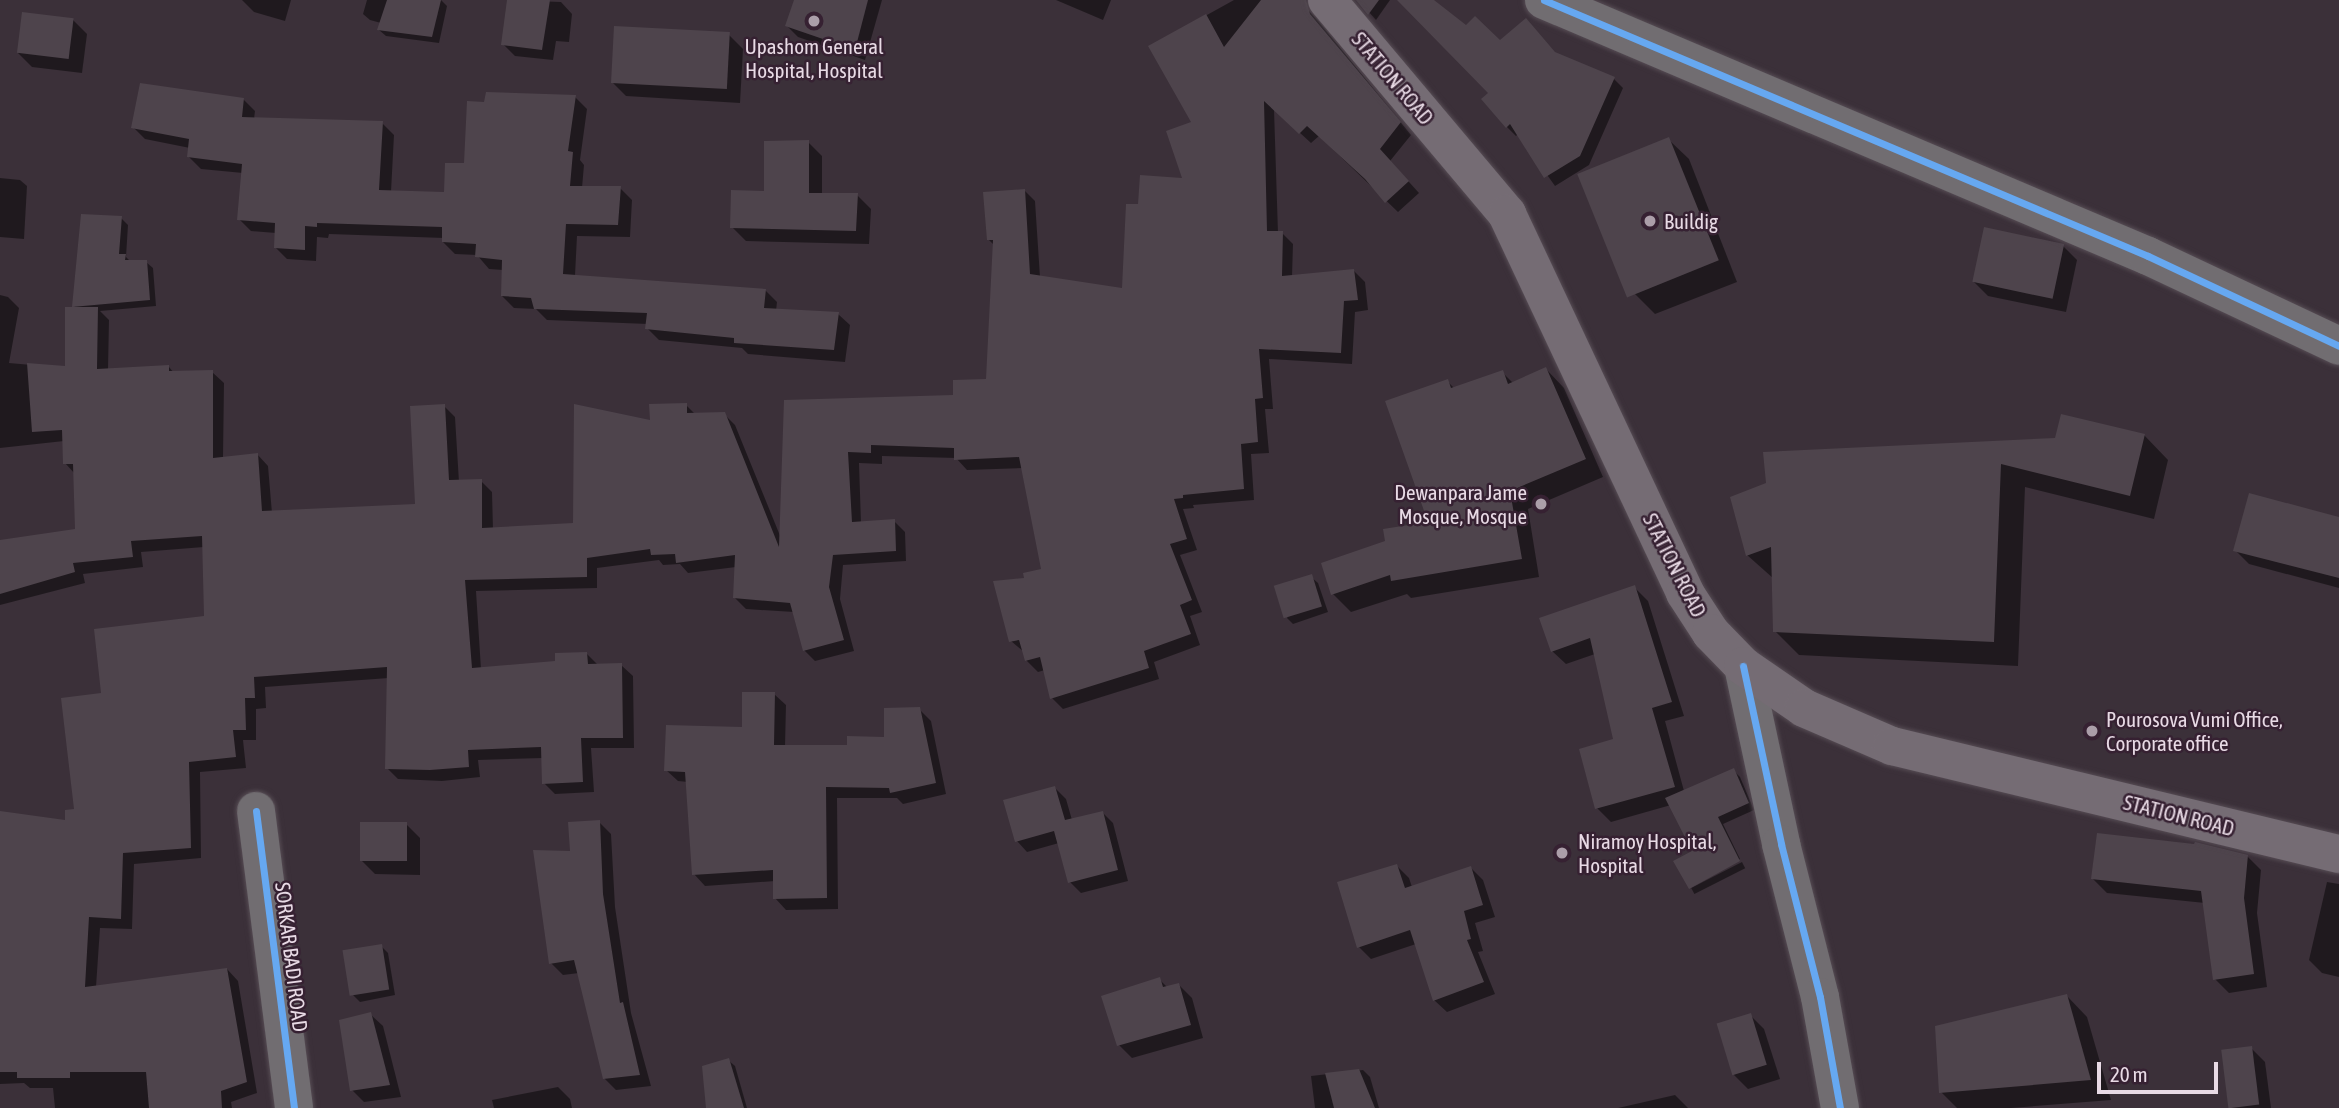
<!DOCTYPE html>
<html>
<head>
<meta charset="utf-8">
<style>
	body { margin:0 }
	#map { position:relative; width:2339px; height:1108px; overflow:hidden; background:#3b3039; font-family:"Asap Condensed",sans-serif }
	div>[style] { position:absolute }
	[style*='--x'] { left:calc(var(--x)*1px); top:calc(var(--y)*1px); width:calc(var(--w)*1px); rotate:calc(var(--a)*1deg) }
	.shadow>* { inset:0; background:#0007; transform-origin:0 0 }
	.building>* { inset:0; background:#4e444c; transform-origin:0 0 }
	.roads { filter:drop-shadow(0 0 2px #564c54) drop-shadow(0 0 2px #564c54) }
	.minor>* { height:38px; margin:-19px; padding:0 19px; transform-origin:19px; border-radius:19px; background:#716d71 }
	.major>* { height:38px; margin:-19px; padding:0 19px; transform-origin:19px; border-radius:19px; background:#756c74 }
	.cycleway>* { height:7px; margin:-3.5px; padding:0 3.5px; transform-origin:3.5px; border-radius:3.5px; background:#66a8f1 }
	.dots>* { width:19px; height:19px; translate:-50% -50%; box-sizing:border-box; border:4px solid #362132; border-radius:50% }
	span { translate:-50% -50%; white-space:nowrap; text-align:center; line-height:1.15; -webkit-text-stroke:5px #362132; paint-order:stroke }
	.poi-label { font-size:21px; color:#e8dae5 }
	.left { translate:0 -50%; text-align:left }
	.right { translate:-100% -50%; text-align:right }
	.street-label { font-size:21px; color:#e8dae5 }
	.scale { position:absolute; left:2097px; top:1062px; width:121px; height:32px; box-sizing:border-box; border:4px solid #e8dae5; border-top:0; padding-left:9px; font-size:21px; line-height:24px; white-space:nowrap; color:#e8dae5; -webkit-text-stroke:5px #362132; paint-order:stroke }
</style>
</head>
<body>
<div id="map">
	<div class="shadow">
		<i style="clip-path:polygon(242px 0,291px 0,285px 21px,254px 12px)"></i>
		<i style="clip-path:polygon(367px 0,441px 0,447px 6px,439px 43px,386px 36px,379px 30px,381px 23px,370px 20px,363px 14px)"></i>
		<i style="clip-path:polygon(508px 0,561px 2px,572px 14px,569px 42px,556px 41px,553px 60px,515px 56px,503px 44px)"></i>
		<i style="clip-path:polygon(796px 0,882px 0,865px 60px,798px 37px,787px 26px)"></i>
		<i style="clip-path:polygon(1056px 0,1111px 0,1103px 20px)"></i>
		<i style="clip-path:polygon(1234px 0,1279px 0,1307px 9px,1317px 19px,1411px 135px,1390px 161px,1419px 193px,1398px 212px,1319px 136px,1311px 143px,1274px 109px,1278px 233px,1282px 233px,1293px 244px,1292px 277px,1354px 271px,1365px 282px,1368px 310px,1355px 312px,1352px 364px,1269px 359px,1273px 409px,1265px 409px,1269px 453px,1251px 454px,1254px 500px,1193px 505px,1194px 508px,1183px 509px,1197px 550px,1180px 555px,1202px 612px,1190px 616px,1200px 645px,1154px 662px,1159px 679px,1063px 709px,1052px 698px,1045px 670px,1038px 672px,1026px 660px,1024px 652px,1011px 641px,1027px 580px,1043px 571px,1023px 468px,967px 470px,956px 458px,882px 456px,882px 464px,859px 463px,861px 523px,894px 521px,905px 532px,906px 561px,843px 565px,840px 599px,854px 651px,815px 661px,804px 650px,794px 612px,746px 609px,735px 598px,736px 567px,688px 573px,680px 564px,663px 565px,659px 560px,597px 568px,597px 588px,476px 591px,481px 669px,557px 663px,587px 654px,598px 665px,621px 665px,633px 676px,634px 748px,591px 748px,594px 792px,555px 794px,544px 783px,543px 758px,478px 760px,480px 777px,442px 781px,398px 779px,387px 768px,389px 678px,265px 687px,266px 708px,256px 709px,256px 740px,243px 740px,246px 768px,200px 772px,201px 858px,134px 864px,132px 929px,100px 928px,96px 987px,227px 969px,238px 981px,257px 1093px,231px 1102px,232px 1108px,55px 1108px,53px 1088px,30px 1088px,24px 1083px,0 1084px,0 813px,67px 822px,76px 811px,102px 694px,206px 617px,204px 547px,141px 552px,143px 567px,83px 574px,85px 583px,0 605px,0 542px,77px 531px,75px 474px,65px 463px,64px 441px,0 448px,0 295px,8px 297px,19px 308px,9px 363px,66px 368px,77px 309px,74px 306px,121px 218px,128px 225px,126px 257px,131px 262px,146px 262px,153px 268px,156px 306px,100px 311px,109px 320px,108px 370px,169px 367px,174px 373px,212px 372px,224px 383px,223px 458px,257px 454px,268px 466px,272px 513px,416px 506px,444px 406px,455px 417px,459px 482px,481px 481px,492px 492px,493px 529px,575px 524px,652px 423px,686px 405px,696px 415px,724px 414px,735px 425px,781px 538px,786px 401px,955px 396px,988px 380px,994px 245px,988px 239px,1024px 190px,1035px 201px,1040px 277px,1123px 290px,1139px 206px,1185px 179px,1194px 123px,1151px 46px)"></i>
		<i style="clip-path:polygon(1358px 0,1390px 0,1376px 20px)"></i>
		<i style="clip-path:polygon(1399px 0,1431px 0,1466px 28px,1500px 42px,1556px 54px,1614px 79px,1623px 88px,1589px 165px,1555px 186px,1518px 134px,1516px 136px,1507px 127px,1491px 93px)"></i>
		<i style="clip-path:polygon(73px 20px,87px 34px,82px 73px,32px 67px,18px 53px)"></i>
		<i style="clip-path:polygon(729px 35px,743px 49px,740px 103px,626px 96px,612px 82px)"></i>
		<i style="clip-path:polygon(575px 97px,587px 109px,580px 160px,584px 165px,582px 188px,620px 188px,632px 200px,630px 237px,577px 236px,575px 276px,765px 290px,777px 302px,776px 311px,838px 314px,850px 325px,845px 362px,748px 354px,742px 348px,659px 340px,647px 328px,648px 324px,547px 320px,536px 309px,514px 308px,502px 296px,503px 270px,489px 269px,477px 255px,455px 254px,443px 242px,444px 238px,329px 234px,328px 238px,317px 237px,316px 261px,287px 259px,275px 247px,276px 233px,251px 231px,239px 219px,243px 173px,201px 169px,189px 157px,190px 148px,145px 139px,133px 127px,243px 99px,255px 111px,254px 119px,382px 123px,394px 135px,391px 192px,446px 194px,466px 165px,486px 104px)"></i>
		<i style="clip-path:polygon(1668px 139px,1689px 159px,1737px 282px,1655px 314px,1634px 293px)"></i>
		<i style="clip-path:polygon(808px 142px,822px 156px,822px 195px,857px 195px,871px 209px,869px 244px,746px 241px,732px 227px)"></i>
		<i style="clip-path:polygon(0 178px,20px 180px,27px 186px,24px 239px,0 237px)"></i>
		<i style="clip-path:polygon(2063px 246px,2077px 260px,2066px 312px,1988px 296px,1974px 282px)"></i>
		<i style="clip-path:polygon(1546px 369px,1564px 388px,1603px 477px,1528px 509px,1539px 577px,1411px 598px,1407px 594px,1351px 612px,1333px 594px,1387px 542px,1430px 523px,1447px 381px,1455px 389px,1502px 372px,1514px 384px)"></i>
		<i style="clip-path:polygon(2144px 435px,2168px 460px,2154px 519px,2025px 487px,2018px 666px,1799px 655px,1775px 631px,1774px 579px,1747px 555px,2056px 439px)"></i>
		<i style="clip-path:polygon(2339px 519px,2339px 588px,2249px 564px,2235px 550px)"></i>
		<i style="clip-path:polygon(1311px 577px,1318px 583px,1328px 612px,1293px 624px,1287px 618px)"></i>
		<i style="clip-path:polygon(1634px 587px,1648px 601px,1684px 716px,1665px 721px,1684px 791px,1733px 770px,1740px 777px,1754px 810px,1723px 824px,1740px 859px,1690px 887px,1695px 852px,1671px 805px,1611px 822px,1597px 808px,1615px 741px,1595px 654px,1566px 664px,1552px 651px)"></i>
		<i style="clip-path:polygon(774px 694px,786px 705px,785px 747px,849px 747px,886px 739px,919px 709px,931px 721px,946px 794px,903px 804px,897px 798px,837px 798px,838px 909px,786px 910px,775px 898px,775px 881px,705px 886px,694px 874px,688px 782px,678px 781px,666px 770px,744px 729px)"></i>
		<i style="clip-path:polygon(1055px 788px,1066px 799px,1072px 820px,1103px 813px,1113px 823px,1128px 881px,1081px 893px,1070px 882px,1059px 843px,1027px 852px,1017px 841px)"></i>
		<i style="clip-path:polygon(599px 822px,611px 834px,615px 907px,631px 1013px,651px 1086px,616px 1090px,604px 1078px,579px 973px,563px 975px,551px 963px,571px 853px)"></i>
		<i style="clip-path:polygon(406px 824px,420px 838px,420px 875px,375px 874px,361px 860px)"></i>
		<i style="clip-path:polygon(2247px 856px,2261px 870px,2257px 913px,2267px 987px,2229px 993px,2215px 979px,2205px 903px,2107px 893px,2093px 879px)"></i>
		<i style="left:1742px;top:862px;width:7px;height:57px;rotate:63deg"></i>
		<i style="clip-path:polygon(1397px 866px,1409px 878px,1412px 887px,1471px 868px,1483px 880px,1495px 917px,1475px 923px,1483px 951px,1478px 952px,1495px 994px,1447px 1012px,1434px 1000px,1416px 944px,1371px 959px,1359px 947px)"></i>
		<i style="clip-path:polygon(2327px 882px,2339px 884px,2339px 977px,2322px 973px,2309px 960px)"></i>
		<i style="clip-path:polygon(381px 946px,388px 953px,395px 995px,360px 1002px,353px 995px)"></i>
		<i style="clip-path:polygon(1159px 979px,1168px 988px,1179px 985px,1192px 998px,1203px 1038px,1132px 1058px,1119px 1045px)"></i>
		<i style="clip-path:polygon(2067px 996px,2087px 1017px,2111px 1100px,2011px 1108px,1957px 1108px,1941px 1092px)"></i>
		<i style="clip-path:polygon(370px 1014px,383px 1026px,401px 1097px,364px 1102px,352px 1090px)"></i>
		<i style="clip-path:polygon(1750px 1015px,1764px 1029px,1780px 1079px,1748px 1089px,1734px 1075px)"></i>
		<i style="clip-path:polygon(2251px 1048px,2265px 1062px,2271px 1108px,2229px 1108px,2223px 1051px)"></i>
		<i style="clip-path:polygon(728px 1060px,735px 1066px,747px 1108px,707px 1108px)"></i>
		<i style="clip-path:polygon(1363px 1070px,1370px 1077px,1379px 1108px,1315px 1108px,1311px 1076px)"></i>
		<i style="clip-path:polygon(558px 1087px,570px 1099px,572px 1108px,494px 1108px,492px 1100px)"></i>
		<i style="clip-path:polygon(1675px 1095px,1688px 1108px,1618px 1108px)"></i>
	</div>
	<div class="building">
		<i style="clip-path:polygon(387px 0,441px 0,432px 37px,377px 30px)"></i>
		<i style="clip-path:polygon(507px 0,550px 0,542px 50px,501px 45px)"></i>
		<i style="clip-path:polygon(794px 0,868px 0,855px 50px,785px 26px)"></i>
		<i style="clip-path:polygon(1261px 0,1306px 0,1310px 14px,1401px 122px,1380px 149px,1409px 181px,1385px 203px,1365px 179px,1307px 126px,1299px 134px,1264px 101px,1267px 231px,1283px 231px,1282px 276px,1354px 269px,1358px 300px,1344px 301px,1341px 353px,1259px 349px,1263px 398px,1255px 399px,1258px 442px,1241px 444px,1244px 489px,1183px 495px,1183px 498px,1174px 499px,1187px 539px,1170px 544px,1192px 600px,1180px 605px,1191px 634px,1144px 651px,1149px 668px,1050px 699px,1040px 657px,1025px 661px,1019px 640px,1009px 642px,993px 581px,1024px 578px,1023px 573px,1041px 569px,1019px 457px,954px 460px,954px 448px,871px 445px,871px 453px,848px 452px,852px 522px,895px 519px,896px 551px,833px 555px,829px 587px,844px 640px,803px 651px,790px 603px,733px 598px,735px 555px,676px 563px,675px 554px,651px 555px,650px 549px,587px 558px,587px 577px,465px 580px,472px 668px,555px 661px,555px 653px,587px 652px,588px 664px,622px 663px,623px 738px,581px 738px,583px 782px,542px 784px,541px 747px,468px 750px,469px 767px,430px 770px,385px 769px,387px 667px,254px 677px,255px 698px,245px 698px,246px 730px,233px 730px,236px 757px,189px 762px,191px 848px,123px 853px,121px 919px,89px 917px,85px 987px,227px 968px,247px 1082px,221px 1091px,222px 1108px,149px 1108px,146px 1072px,70px 1072px,70px 1078px,17px 1078px,17px 1072px,0 1072px,0 811px,65px 820px,65px 810px,74px 809px,61px 698px,101px 693px,94px 629px,204px 616px,202px 536px,131px 541px,133px 557px,73px 563px,75px 572px,0 594px,0 540px,75px 529px,73px 464px,63px 464px,62px 430px,32px 432px,27px 363px,65px 366px,65px 307px,98px 307px,97px 369px,169px 365px,169px 371px,213px 370px,213px 458px,258px 453px,262px 511px,415px 504px,410px 406px,445px 404px,449px 480px,482px 479px,482px 528px,573px 523px,574px 404px,650px 420px,649px 404px,687px 403px,687px 413px,725px 412px,779px 547px,784px 400px,953px 395px,953px 380px,986px 379px,993px 240px,987px 240px,983px 192px,1025px 189px,1030px 274px,1122px 288px,1126px 204px,1138px 204px,1140px 175px,1182px 178px,1166px 131px,1191px 122px,1148px 46px,1206px 14px,1224px 47px)"></i>
		<i style="clip-path:polygon(1356px 0,1379px 0,1368px 15px)"></i>
		<i style="clip-path:polygon(1397px 0,1434px 0,1466px 25px,1475px 16px,1500px 40px,1526px 18px,1555px 52px,1615px 77px,1580px 156px,1544px 178px,1510px 124px,1506px 128px,1481px 99px,1488px 93px)"></i>
		<i style="left:22px;top:12px;width:52px;height:41px;rotate:7deg"></i>
		<i style="left:614px;top:26px;width:116px;height:57px;rotate:3deg"></i>
		<i style="clip-path:polygon(140px 83px,244px 98px,242px 117px,383px 121px,379px 190px,444px 192px,445px 163px,464px 163px,467px 101px,484px 102px,486px 92px,576px 95px,568px 151px,573px 152px,570px 186px,621px 186px,618px 225px,566px 224px,563px 274px,766px 289px,764px 308px,839px 312px,834px 350px,734px 343px,734px 338px,645px 329px,647px 313px,534px 309px,531px 298px,501px 296px,502px 260px,475px 257px,476px 244px,442px 242px,442px 227px,317px 223px,317px 227px,305px 226px,305px 250px,274px 248px,275px 223px,237px 220px,242px 164px,187px 157px,189px 139px,131px 128px)"></i>
		<i style="left:1669px;top:137px;width:133px;height:99px;rotate:68deg"></i>
		<i style="clip-path:polygon(809px 140px,809px 193px,858px 193px,856px 231px,730px 228px,731px 190px,764px 191px,764px 141px)"></i>
		<i style="clip-path:polygon(81px 214px,122px 216px,119px 254px,126px 254px,125px 260px,147px 260px,150px 300px,72px 307px)"></i>
		<i style="left:1984px;top:227px;width:82px;height:56px;rotate:12deg"></i>
		<i style="clip-path:polygon(1546px 367px,1586px 459px,1510px 491px,1522px 559px,1391px 581px,1390px 575px,1331px 595px,1321px 563px,1385px 541px,1383px 529px,1428px 522px,1385px 401px,1448px 379px,1451px 388px,1503px 370px,1508px 384px)"></i>
		<i style="clip-path:polygon(2061px 414px,2145px 434px,2130px 496px,2001px 464px,1994px 642px,1773px 632px,1771px 547px,1746px 556px,1730px 497px,1766px 483px,1763px 452px,2055px 438px)"></i>
		<i style="clip-path:polygon(2249px 493px,2339px 517px,2339px 578px,2233px 551px)"></i>
		<i style="left:1312px;top:574px;width:34px;height:40px;rotate:73deg"></i>
		<i style="clip-path:polygon(1635px 585px,1672px 702px,1652px 708px,1675px 787px,1595px 809px,1579px 749px,1613px 739px,1590px 638px,1551px 652px,1539px 618px)"></i>
		<i style="clip-path:polygon(742px 692px,775px 692px,774px 745px,847px 745px,847px 736px,884px 737px,884px 708px,920px 707px,936px 783px,890px 793px,889px 788px,826px 787px,827px 898px,773px 899px,773px 870px,692px 875px,685px 772px,664px 771px,666px 725px,742px 727px)"></i>
		<i style="clip-path:polygon(1734px 768px,1749px 803px,1718px 817px,1740px 861px,1689px 889px,1673px 861px,1692px 851px,1665px 798px)"></i>
		<i style="clip-path:polygon(1055px 786px,1065px 820px,1103px 811px,1118px 870px,1068px 883px,1054px 831px,1015px 842px,1003px 800px)"></i>
		<i style="clip-path:polygon(600px 820px,603px 894px,620px 1003px,623px 1002px,640px 1075px,603px 1079px,574px 960px,549px 964px,533px 850px,570px 851px,568px 822px)"></i>
		<i style="left:360px;top:822px;width:47px;height:39px"></i>
		<i style="clip-path:polygon(2097px 833px,2194px 844px,2195px 842px,2248px 855px,2244px 898px,2254px 974px,2213px 980px,2201px 891px,2091px 879px)"></i>
		<i style="clip-path:polygon(1397px 864px,1405px 888px,1471px 866px,1483px 905px,1464px 911px,1471px 939px,1467px 940px,1484px 982px,1433px 1001px,1410px 930px,1357px 948px,1337px 882px)"></i>
		<i style="left:382px;top:944px;width:46px;height:40px;rotate:81deg"></i>
		<i style="clip-path:polygon(1160px 977px,1163px 987px,1179px 983px,1191px 1025px,1117px 1046px,1101px 996px)"></i>
		<i style="clip-path:polygon(2067px 994px,2091px 1080px,1939px 1093px,1935px 1026px)"></i>
		<i style="clip-path:polygon(371px 1012px,390px 1085px,350px 1091px,339px 1020px)"></i>
		<i style="left:1751px;top:1013px;width:54px;height:36px;rotate:73deg"></i>
		<i style="left:2252px;top:1046px;width:59px;height:31px;rotate:83deg"></i>
		<i style="clip-path:polygon(729px 1058px,744px 1108px,706px 1108px,702px 1066px)"></i>
		<i style="clip-path:polygon(1359px 1069px,1375px 1108px,1334px 1108px,1325px 1073px)"></i>
	</div>
	<div class="roads">
		<div class="minor">
			<i style="--x:1544;--y:0;--w:656;--a:22.97"></i>
			<i style="--x:2148;--y:256;--w:211;--a:25.2"></i>
			<i style="--x:1743;--y:666;--w:182;--a:77.9"></i>
			<i style="--x:1781;--y:844;--w:158;--a:75.7"></i>
			<i style="--x:1820;--y:997;--w:113;--a:79.8"></i>
			<i style="--x:256;--y:811;--w:299;--a:82.7"></i>
		</div>
		<div class="major">
			<i style="--x:1327;--y:0;--w:280;--a:49.9"></i>
			<i style="--x:1507;--y:214;--w:419;--a:64.8"></i>
			<i style="--x:1685;--y:593;--w:48;--a:57"></i>
			<i style="--x:1711;--y:633;--w:46;--a:45.9"></i>
			<i style="--x:1743;--y:666;--w:74;--a:34.5"></i>
			<i style="--x:1804;--y:708;--w:96;--a:23.4"></i>
			<i style="--x:1892;--y:746;--w:460;--a:13.6"></i>
		</div>
	</div>
	<div class="cycleway">
		<i style="--x:1544;--y:0;--w:656;--a:22.97"></i>
		<i style="--x:2148;--y:256;--w:211;--a:25.2"></i>
		<i style="--x:1743;--y:666;--w:182;--a:77.9"></i>
		<i style="--x:1781;--y:844;--w:158;--a:75.7"></i>
		<i style="--x:1820;--y:997;--w:113;--a:79.8"></i>
		<i style="--x:256;--y:811;--w:299;--a:82.7"></i>
	</div>
	<div class="dots">
		<i style="left:814px;top:21px;background:#ab9ea9"></i>
		<i style="left:1650px;top:221px;background:#ab9ea9"></i>
		<i style="left:1541px;top:504px;background:#ab9ea9"></i>
		<i style="left:2092px;top:731px;background:#ab9ea9"></i>
		<i style="left:1562px;top:853px;background:#ab9ea9"></i>
	</div>
	<div class="poi-label">
		<span style="left:814px;top:58px">Upashom General<br>Hospital, Hospital</span>
		<span class="left" style="left:1664px;top:221px">Buildig</span>
		<span class="right" style="left:1527px;top:504px">Dewanpara Jame<br>Mosque, Mosque</span>
		<span class="left" style="left:2106px;top:731px">Pourosova Vumi Office,<br>Corporate office</span>
		<span class="left" style="left:1578px;top:853px">Niramoy Hospital,<br>Hospital</span>
	</div>
	<div class="street-label">
		<span style="left:1393px;top:78px;rotate:50deg">STATION ROAD</span>
		<span style="left:1675px;top:565px;rotate:63deg">STATION ROAD</span>
		<span style="left:2179px;top:815px;rotate:14deg">STATION ROAD</span>
		<span style="left:292px;top:957px;rotate:83deg">SORKAR BADI ROAD</span>
	</div>
	<div class="scale">20 m</div>
</div>
</body>
</html>
